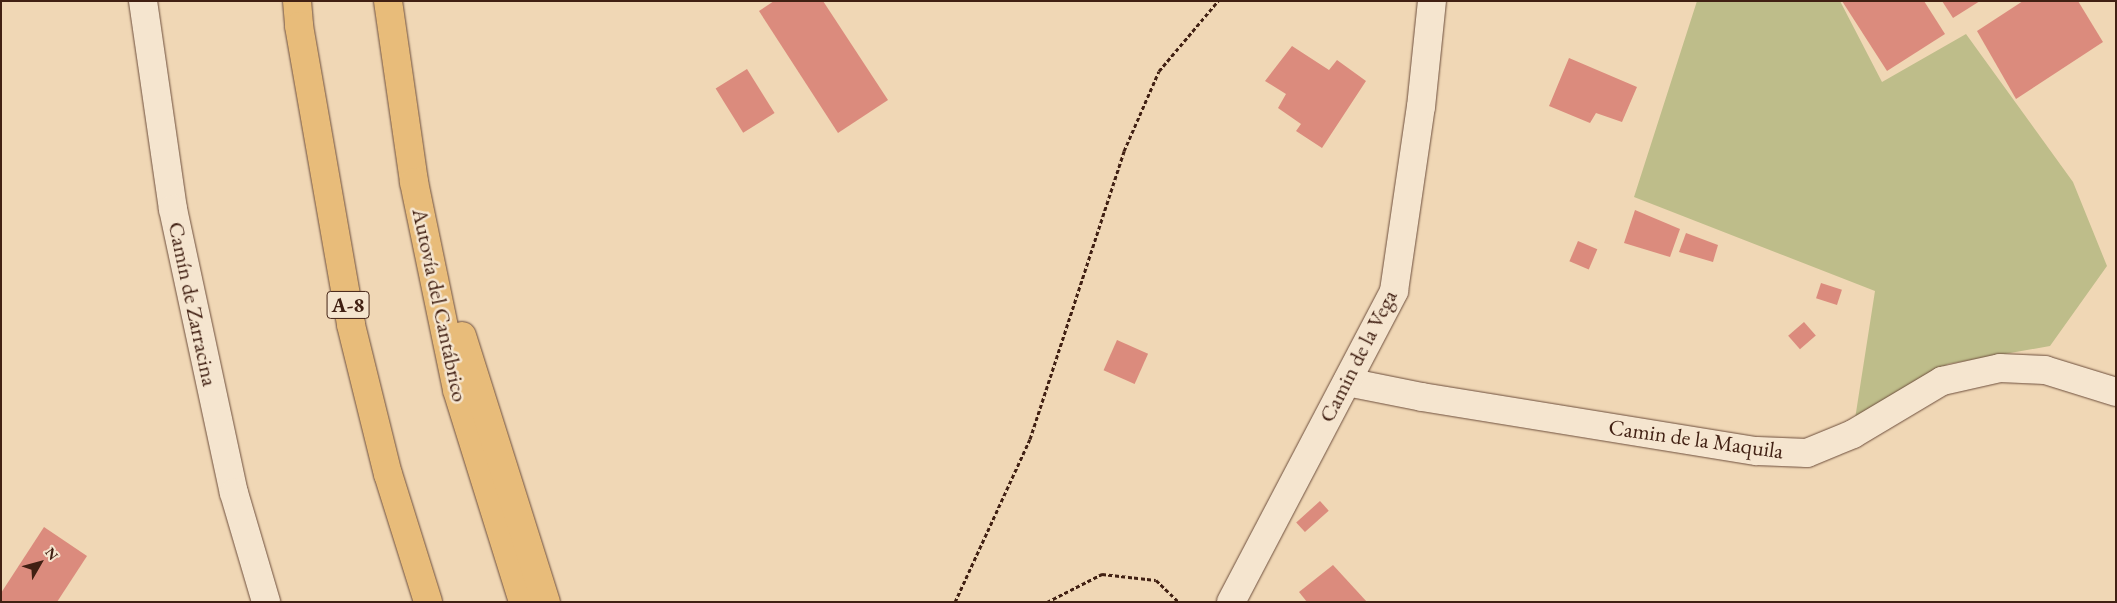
<!DOCTYPE html>
<html>
<head>
<meta charset="utf-8">
<style>
	body { margin:0 }
	#map { position:relative; width:2117px; height:603px; overflow:hidden; background:#f0d7b5; font-family:"EB Garamond",serif }
	div>[style] { position:absolute }
	[style*='--x'] { left:calc(var(--x)*1px); top:calc(var(--y)*1px); width:calc(var(--w)*1px); rotate:calc(var(--a)*1deg) }
	.green>* { inset:0; background:#bebd8a }
	.building>* { inset:0; background:#db8b7d; transform-origin:0 0 }
	.path>* { height:3px; margin-top:-1.5px; transform-origin:0; background:repeating-linear-gradient(90deg,#412013 0 4px,transparent 0 6.5px) }
	.roads { filter:drop-shadow(0 0 1px #6d4e3c) drop-shadow(0 0 1px #6d4e3c) }
	.minor>* { height:28px; margin:-14px; padding:0 14px; transform-origin:14px; border-radius:14px; background:#f5e5cf }
	.highway>* { height:28px; margin:-14px; padding:0 14px; transform-origin:14px; border-radius:14px; background:#e8bc7a }
	span { translate:-50% -50%; white-space:nowrap; text-align:center; line-height:1.15; -webkit-text-stroke:5px #f5e5cf; paint-order:stroke }
	.shield-label span { padding:1px 4px; background:#f5e5cf; border:1px solid; border-radius:4px; -webkit-text-stroke-width:0 }
	.shield-label { font-size:21px; color:#412013; font-weight:700 }
	.street-label { font-size:22px; color:#412013 }
	.frame { position:absolute; inset:0; border:2px solid #412013; pointer-events:none }
	.north { position:absolute; left:15px; top:538px; width:50px; height:50px; -webkit-text-stroke:4px #f5e5cf; paint-order:stroke; rotate:52deg; font-size:14px; font-weight:700; line-height:20px; text-align:center; color:#412013 }
	.north::after { content:''; display:block; margin:auto; width:18px; height:22px; background:#412013; clip-path:polygon(50% 0,100% 100%,50% 72%,0 100%) }
</style>
</head>
<body>
<div id="map">
	<div class="green">
		<i style="clip-path:polygon(1697px 1px,1840px 1px,1882px 82px,1966px 34px,2073px 182px,2107px 266px,2050px 346px,1948px 364px,1855px 419px,1875px 291px,1634px 197px)"></i>
	</div>
	<div class="building">
		<i style="clip-path:polygon(774px 1px,823px 1px,888px 100px,838px 133px,759px 11px)"></i>
		<i style="clip-path:polygon(1842px 1px,1924px 1px,1945px 34px,1887px 71px)"></i>
		<i style="clip-path:polygon(1942px 1px,1980px 1px,1953px 18px)"></i>
		<i style="clip-path:polygon(2023px 1px,2078px 1px,2103px 42px,2016px 99px,1977px 31px)"></i>
		<i style="clip-path:polygon(1292px 46px,1329px 70px,1337px 60px,1366px 81px,1322px 148px,1296px 131px,1301px 124px,1278px 108px,1286px 94px,1265px 81px)"></i>
		<i style="clip-path:polygon(1569px 58px,1637px 87px,1622px 122px,1596px 113px,1590px 123px,1549px 106px)"></i>
		<i style="left:747px;top:69px;width:52px;height:37px;rotate:58deg"></i>
		<i style="clip-path:polygon(1635px 210px,1680px 229px,1670px 257px,1624px 243px)"></i>
		<i style="clip-path:polygon(1686px 233px,1718px 245px,1713px 262px,1679px 252px)"></i>
		<i style="left:1578px;top:241px;width:21px;height:22px;rotate:23deg"></i>
		<i style="left:1821px;top:283px;width:22px;height:16px;rotate:18deg"></i>
		<i style="left:1804px;top:322px;width:18px;height:21px;rotate:49deg"></i>
		<i style="left:1117px;top:340px;width:34px;height:33px;rotate:24deg"></i>
		<i style="left:1320px;top:501px;width:13px;height:32px;rotate:48deg"></i>
		<i style="clip-path:polygon(44px 527px,87px 556px,57px 602px,1px 602px,1px 593px)"></i>
		<i style="clip-path:polygon(1333px 565px,1367px 602px,1307px 602px,1299px 592px)"></i>
	</div>
	<div class="path">
		<i style="--x:955;--y:602;--w:179;--a:-65.3"></i>
		<i style="--x:1030;--y:439;--w:303;--a:-71.9"></i>
		<i style="--x:1124;--y:151;--w:87;--a:-66.4"></i>
		<i style="--x:1159;--y:71;--w:92;--a:-49.9"></i>
		<i style="--x:1047;--y:602;--w:62;--a:-27"></i>
		<i style="--x:1102;--y:574;--w:54;--a:6.3"></i>
		<i style="--x:1156;--y:580;--w:32;--a:44"></i>
	</div>
	<div class="roads">
		<div class="minor">
			<i style="--x:143;--y:1;--w:210;--a:81.8"></i>
			<i style="--x:173;--y:209;--w:290;--a:77.9"></i>
			<i style="--x:234;--y:493;--w:114;--a:73.6"></i>
			<i style="--x:1347;--y:382;--w:76;--a:11.3"></i>
			<i style="--x:1422;--y:397;--w:339;--a:9.2"></i>
			<i style="--x:1757;--y:451;--w:50;--a:2.3"></i>
			<i style="--x:1807;--y:453;--w:50;--a:-22.4"></i>
			<i style="--x:1853;--y:434;--w:104;--a:-30.8"></i>
			<i style="--x:1942;--y:381;--w:59;--a:-12.6"></i>
			<i style="--x:2000;--y:368;--w:45;--a:2.5"></i>
			<i style="--x:2045;--y:370;--w:74;--a:17.2"></i>
			<i style="--x:1231;--y:602;--w:351;--a:-62.3"></i>
			<i style="--x:1394;--y:291;--w:186;--a:-81.7"></i>
			<i style="--x:1421;--y:107;--w:107;--a:-84.1"></i>
		</div>
		<div class="highway">
			<i style="--x:297;--y:1;--w:25;--a:85"></i>
			<i style="--x:299;--y:26;--w:303;--a:80.1"></i>
			<i style="--x:351;--y:325;--w:154;--a:76.1"></i>
			<i style="--x:388;--y:474;--w:134;--a:72.6"></i>
			<i style="--x:388;--y:1;--w:183;--a:81.8"></i>
			<i style="--x:414;--y:182;--w:212;--a:78.3"></i>
			<i style="--x:457;--y:390;--w:222;--a:72.7"></i>
			<i style="--x:462;--y:336;--w:279;--a:72.5"></i>
		</div>
	</div>
	<div class="shield-label">
		<span style="left:348px;top:305px">A-8</span>
	</div>
	<div class="street-label">
		<span style="left:193px;top:304px;rotate:78deg">Camín de Zarracina</span>
		<span style="left:440px;top:305px;rotate:78deg">Autovía del Cantábrico</span>
		<span style="left:1358px;top:356px;rotate:-63deg">Camin de la Vega</span>
		<span style="left:1696px;top:439px;rotate:8deg">Camin de la Maquila</span>
	</div>
	<div class="frame"></div>
	<div class="north">N</div>
</div>
</body>
</html>
